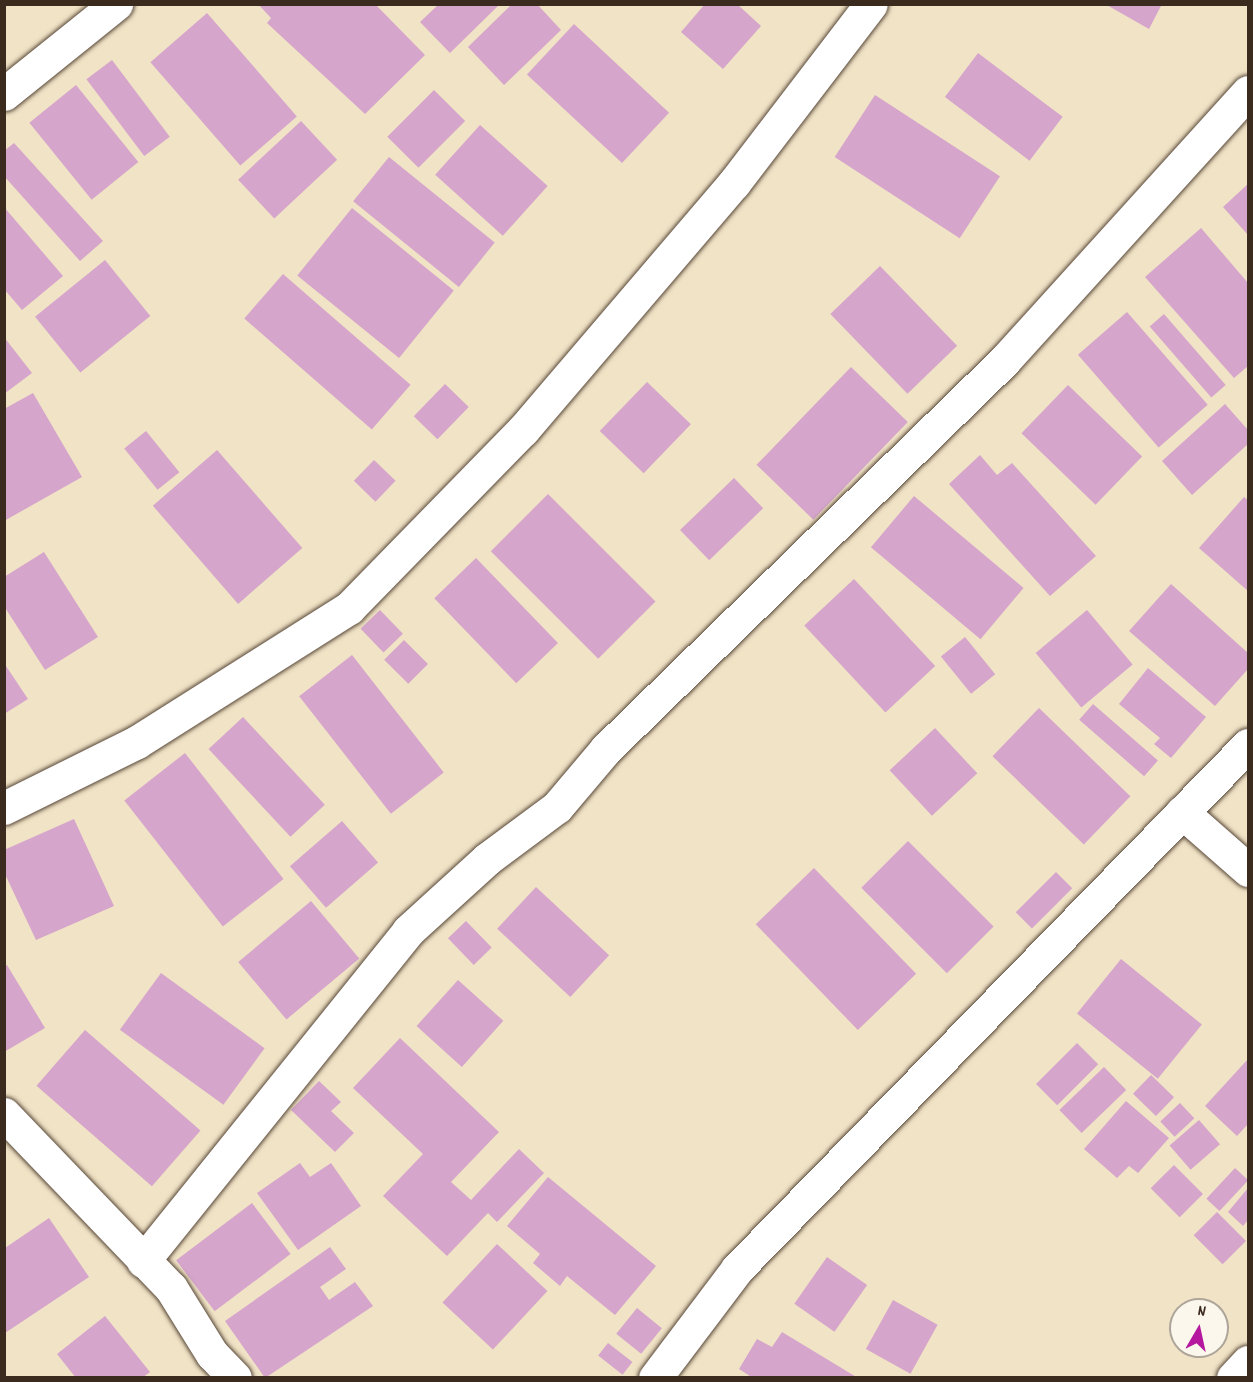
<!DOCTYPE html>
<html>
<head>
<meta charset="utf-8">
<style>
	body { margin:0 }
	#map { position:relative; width:1253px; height:1382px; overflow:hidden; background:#f1e3c6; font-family:Dekko,sans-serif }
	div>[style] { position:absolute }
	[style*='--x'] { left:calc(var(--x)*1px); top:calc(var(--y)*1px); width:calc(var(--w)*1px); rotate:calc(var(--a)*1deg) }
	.building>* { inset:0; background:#d5a5cb; transform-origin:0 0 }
	.roads { filter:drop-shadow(0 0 2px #564637) drop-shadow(0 0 2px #564637) }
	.minor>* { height:33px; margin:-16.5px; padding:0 16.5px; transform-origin:16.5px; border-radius:16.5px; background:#fff }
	span { translate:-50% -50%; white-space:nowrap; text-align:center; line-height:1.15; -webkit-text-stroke:5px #fbf7ec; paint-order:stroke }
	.frame { position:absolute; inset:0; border:6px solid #3b2a1e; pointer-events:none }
	.north { position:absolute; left:1169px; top:1298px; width:60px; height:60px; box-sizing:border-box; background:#fbf7ec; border:2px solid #aea59a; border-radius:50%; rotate:9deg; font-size:16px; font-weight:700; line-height:24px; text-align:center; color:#3b2a1e }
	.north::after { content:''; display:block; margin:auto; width:21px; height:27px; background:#b5179e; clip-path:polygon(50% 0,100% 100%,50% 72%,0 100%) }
</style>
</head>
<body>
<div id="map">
	<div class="building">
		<i style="clip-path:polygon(258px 4px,375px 4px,425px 55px,365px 114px,267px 23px,271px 18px)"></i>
		<i style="clip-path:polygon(439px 4px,500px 4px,450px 53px,420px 22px)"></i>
		<i style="clip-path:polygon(512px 4px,537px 4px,561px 30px,504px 85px,468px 47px)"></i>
		<i style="clip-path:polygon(705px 4px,737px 4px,761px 26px,723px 69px,681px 32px)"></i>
		<i style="clip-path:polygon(1105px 4px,1162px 4px,1149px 29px)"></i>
		<i style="left:207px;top:13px;width:137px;height:75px;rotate:49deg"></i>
		<i style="left:574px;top:24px;width:130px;height:69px;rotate:43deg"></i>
		<i style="left:978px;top:53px;width:106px;height:55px;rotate:37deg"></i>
		<i style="left:112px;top:60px;width:96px;height:32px;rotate:53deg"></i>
		<i style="left:76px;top:85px;width:99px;height:60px;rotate:51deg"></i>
		<i style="left:434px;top:90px;width:44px;height:66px;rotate:45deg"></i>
		<i style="left:875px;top:95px;width:149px;height:74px;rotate:33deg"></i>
		<i style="left:301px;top:121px;width:53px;height:86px;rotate:47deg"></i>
		<i style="left:480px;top:125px;width:91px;height:67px;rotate:42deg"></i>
		<i style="clip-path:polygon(14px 143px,103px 241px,80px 261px,4px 176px,4px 151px)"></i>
		<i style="left:389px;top:157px;width:136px;height:57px;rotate:39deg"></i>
		<i style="clip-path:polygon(1248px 184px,1248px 235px,1223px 207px)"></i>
		<i style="clip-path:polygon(4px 207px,63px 276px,22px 310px,4px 289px)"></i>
		<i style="left:352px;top:208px;width:131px;height:87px;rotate:39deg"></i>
		<i style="clip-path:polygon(1201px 228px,1248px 283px,1248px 366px,1234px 378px,1145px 277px)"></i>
		<i style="left:105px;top:260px;width:72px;height:90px;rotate:51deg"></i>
		<i style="left:880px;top:266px;width:111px;height:69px;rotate:46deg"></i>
		<i style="left:283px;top:274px;width:169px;height:59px;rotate:41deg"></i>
		<i style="left:1127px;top:312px;width:123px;height:65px;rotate:49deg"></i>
		<i style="left:1164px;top:314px;width:94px;height:19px;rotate:49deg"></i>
		<i style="clip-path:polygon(4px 337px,32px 373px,4px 394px)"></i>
		<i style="left:851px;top:367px;width:79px;height:136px;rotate:44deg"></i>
		<i style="left:647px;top:382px;width:61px;height:68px;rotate:44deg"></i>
		<i style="left:445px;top:384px;width:33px;height:45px;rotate:44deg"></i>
		<i style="left:1068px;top:385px;width:103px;height:67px;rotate:44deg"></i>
		<i style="clip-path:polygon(33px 393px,82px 477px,4px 521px,4px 409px)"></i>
		<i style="clip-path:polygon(1225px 404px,1248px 430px,1248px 444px,1192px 495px,1162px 461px)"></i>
		<i style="left:146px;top:431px;width:53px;height:28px;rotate:51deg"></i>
		<i style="left:217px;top:450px;width:130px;height:85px;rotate:49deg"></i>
		<i style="clip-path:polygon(980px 455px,997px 475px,1012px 463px,1096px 556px,1050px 596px,949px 484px)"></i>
		<i style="left:374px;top:460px;width:30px;height:29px;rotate:44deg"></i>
		<i style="left:734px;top:478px;width:42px;height:75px;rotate:46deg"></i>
		<i style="left:548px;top:494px;width:152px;height:81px;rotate:45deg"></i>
		<i style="left:914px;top:496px;width:143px;height:67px;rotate:40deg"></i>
		<i style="clip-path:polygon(1244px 497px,1248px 500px,1248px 591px,1199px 548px)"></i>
		<i style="clip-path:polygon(44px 552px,98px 637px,45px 670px,4px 606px,4px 577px)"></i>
		<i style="left:476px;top:558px;width:118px;height:58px;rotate:46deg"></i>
		<i style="left:854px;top:579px;width:119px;height:68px;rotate:47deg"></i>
		<i style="clip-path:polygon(1171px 584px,1248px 653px,1248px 669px,1215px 706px,1129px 631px)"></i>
		<i style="left:380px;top:610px;width:33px;height:27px;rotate:46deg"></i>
		<i style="left:1087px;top:610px;width:71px;height:67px;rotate:50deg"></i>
		<i style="left:965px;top:637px;width:48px;height:31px;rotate:51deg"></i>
		<i style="left:404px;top:640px;width:34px;height:28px;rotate:45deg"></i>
		<i style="left:352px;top:655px;width:149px;height:67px;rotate:52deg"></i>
		<i style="clip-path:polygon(4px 663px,28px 699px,4px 714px)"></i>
		<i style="clip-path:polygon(1148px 668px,1206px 717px,1171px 758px,1154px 744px,1160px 738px,1119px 704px)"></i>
		<i style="left:1093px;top:704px;width:86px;height:21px;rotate:41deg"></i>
		<i style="left:1039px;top:708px;width:127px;height:67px;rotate:44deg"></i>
		<i style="left:243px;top:717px;width:120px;height:47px;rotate:47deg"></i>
		<i style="left:935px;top:728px;width:62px;height:62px;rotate:47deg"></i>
		<i style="left:185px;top:753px;width:160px;height:77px;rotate:52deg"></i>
		<i style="clip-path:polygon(74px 819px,114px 906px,36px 940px,4px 872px,4px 850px)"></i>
		<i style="left:342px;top:821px;width:55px;height:69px;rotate:49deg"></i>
		<i style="left:908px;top:841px;width:121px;height:66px;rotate:45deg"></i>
		<i style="left:814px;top:868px;width:147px;height:81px;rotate:46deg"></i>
		<i style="left:1056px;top:872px;width:23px;height:57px;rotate:45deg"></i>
		<i style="left:536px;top:887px;width:100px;height:57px;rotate:43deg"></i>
		<i style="left:311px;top:901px;width:75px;height:95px;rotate:50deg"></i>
		<i style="left:466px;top:921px;width:37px;height:25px;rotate:46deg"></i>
		<i style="left:1121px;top:959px;width:104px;height:70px;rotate:39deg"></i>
		<i style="clip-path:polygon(7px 965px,45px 1028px,4px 1052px,4px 967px)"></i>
		<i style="left:161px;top:973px;width:128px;height:70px;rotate:36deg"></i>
		<i style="left:458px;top:980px;width:61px;height:62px;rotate:42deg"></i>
		<i style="left:85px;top:1030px;width:153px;height:74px;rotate:41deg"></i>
		<i style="clip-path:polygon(400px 1038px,499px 1132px,451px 1182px,471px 1200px,519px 1149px,544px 1173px,497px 1222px,488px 1213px,447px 1256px,383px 1196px,423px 1154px,353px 1088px)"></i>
		<i style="left:1077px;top:1043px;width:30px;height:58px;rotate:45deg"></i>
		<i style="clip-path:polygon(1248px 1059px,1248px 1124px,1237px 1136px,1205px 1106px)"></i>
		<i style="left:1104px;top:1067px;width:32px;height:62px;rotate:46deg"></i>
		<i style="left:1151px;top:1075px;width:32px;height:26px;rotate:44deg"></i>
		<i style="clip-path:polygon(319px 1081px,341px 1102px,331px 1111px,354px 1133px,335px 1152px,291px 1110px)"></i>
		<i style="clip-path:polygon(1126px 1101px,1169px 1138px,1138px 1173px,1129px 1166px,1117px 1178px,1084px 1149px)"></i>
		<i style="left:1180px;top:1103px;width:21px;height:27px;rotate:47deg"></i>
		<i style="left:1199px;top:1120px;width:32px;height:39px;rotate:49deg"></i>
		<i style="clip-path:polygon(300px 1163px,310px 1177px,331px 1163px,361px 1206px,298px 1250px,257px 1193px)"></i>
		<i style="left:1174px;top:1165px;width:41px;height:33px;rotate:45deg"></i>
		<i style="left:1235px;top:1168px;width:18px;height:42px;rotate:43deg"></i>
		<i style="clip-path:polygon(548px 1177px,656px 1266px,615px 1315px,567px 1276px,560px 1286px,533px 1263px,540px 1254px,507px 1226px)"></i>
		<i style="clip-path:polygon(1248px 1188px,1248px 1220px,1243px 1226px,1228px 1212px)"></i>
		<i style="left:252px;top:1203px;width:64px;height:95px;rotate:53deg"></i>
		<i style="left:1217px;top:1212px;width:41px;height:33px;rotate:45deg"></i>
		<i style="clip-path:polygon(49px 1218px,89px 1277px,5px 1333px,5px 1248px)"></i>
		<i style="left:497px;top:1244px;width:69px;height:80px;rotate:43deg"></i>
		<i style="clip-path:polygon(330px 1247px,346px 1269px,320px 1287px,329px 1300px,355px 1282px,373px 1306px,265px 1378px,225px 1321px)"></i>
		<i style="left:827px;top:1257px;width:49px;height:57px;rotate:35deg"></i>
		<i style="left:893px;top:1300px;width:51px;height:56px;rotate:29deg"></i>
		<i style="left:637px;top:1308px;width:32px;height:33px;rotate:39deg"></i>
		<i style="clip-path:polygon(105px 1316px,150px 1372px,142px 1378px,76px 1378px,57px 1354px)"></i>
		<i style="clip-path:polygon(782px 1332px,858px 1378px,753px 1378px,739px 1369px,757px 1339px,772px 1347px)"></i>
		<i style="left:608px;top:1343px;width:31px;height:16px;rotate:38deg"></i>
	</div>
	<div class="roads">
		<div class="minor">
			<i style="--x:4;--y:94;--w:144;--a:-38.8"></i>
			<i style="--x:4;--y:808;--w:148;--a:-26.4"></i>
			<i style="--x:137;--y:742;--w:251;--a:-32.3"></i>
			<i style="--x:349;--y:608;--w:249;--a:-45.7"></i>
			<i style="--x:523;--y:430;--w:325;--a:-49.5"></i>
			<i style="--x:734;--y:183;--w:225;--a:-52.6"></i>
			<i style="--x:1182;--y:812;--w:88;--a:41.3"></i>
			<i style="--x:4;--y:1114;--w:241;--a:46.2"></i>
			<i style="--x:171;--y:1288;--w:78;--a:58.2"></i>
			<i style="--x:212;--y:1354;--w:33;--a:46"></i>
			<i style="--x:143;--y:1261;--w:423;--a:-51.2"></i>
			<i style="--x:408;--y:931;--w:107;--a:-42.3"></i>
			<i style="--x:487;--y:859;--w:87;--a:-36.6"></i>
			<i style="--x:557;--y:807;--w:76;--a:-49.8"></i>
			<i style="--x:606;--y:749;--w:556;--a:-44.27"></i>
			<i style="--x:1004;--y:361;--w:363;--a:-47.8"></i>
			<i style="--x:655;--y:1378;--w:136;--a:-53"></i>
			<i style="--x:737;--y:1269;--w:732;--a:-45.72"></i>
			<i style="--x:1233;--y:1378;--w:22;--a:-47"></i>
		</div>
	</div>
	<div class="frame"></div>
	<div class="north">N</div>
</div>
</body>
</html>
